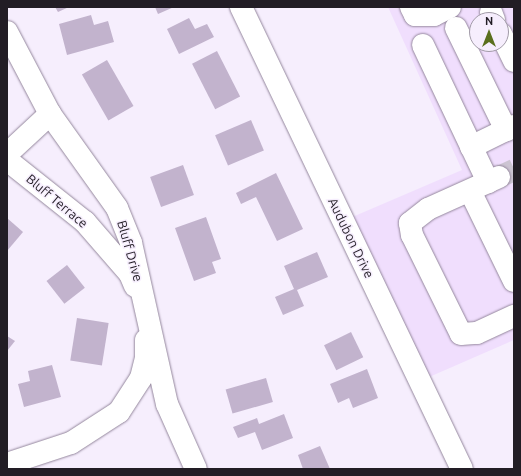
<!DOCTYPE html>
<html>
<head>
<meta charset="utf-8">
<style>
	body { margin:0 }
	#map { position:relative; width:521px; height:476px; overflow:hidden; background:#f6eefd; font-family:Ubuntu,sans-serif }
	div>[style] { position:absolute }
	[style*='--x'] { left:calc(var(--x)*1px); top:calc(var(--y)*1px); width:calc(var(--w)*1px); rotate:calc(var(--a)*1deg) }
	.built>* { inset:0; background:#f0defd }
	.building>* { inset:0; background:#c2b3cd; transform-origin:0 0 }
	.minor-tunnel>* { height:22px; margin-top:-11px; transform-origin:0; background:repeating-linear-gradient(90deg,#ccc4d2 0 22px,transparent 0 33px) }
	.roads { filter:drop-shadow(0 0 1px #94879d) drop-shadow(0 0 1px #94879d) }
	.minor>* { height:22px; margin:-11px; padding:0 11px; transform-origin:11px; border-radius:11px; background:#fff }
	span { translate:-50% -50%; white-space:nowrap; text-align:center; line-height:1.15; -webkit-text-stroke:3px #f6eefd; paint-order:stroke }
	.street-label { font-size:13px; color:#221d25 }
	.frame { position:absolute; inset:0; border:8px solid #221d25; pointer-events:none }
	.north { position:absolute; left:469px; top:12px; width:40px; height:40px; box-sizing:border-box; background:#f6eefd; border:1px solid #a19aa7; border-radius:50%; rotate:0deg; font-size:11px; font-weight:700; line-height:16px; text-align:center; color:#221d25 }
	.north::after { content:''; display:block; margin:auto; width:14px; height:18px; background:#5a6f1d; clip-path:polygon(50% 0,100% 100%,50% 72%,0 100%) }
</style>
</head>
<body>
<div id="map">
	<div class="built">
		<i style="clip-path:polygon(evenodd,388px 7px,514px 7px,514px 340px,420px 381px,343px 221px,462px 170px,388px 7px,477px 20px,501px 20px,501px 44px,477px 44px,477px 20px)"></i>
	</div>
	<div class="building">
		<i style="clip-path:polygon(55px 7px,69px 7px,58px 12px)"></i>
		<i style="clip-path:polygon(155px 7px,174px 7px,158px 14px)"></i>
		<i style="clip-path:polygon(91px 15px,94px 25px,108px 21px,114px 42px,67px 55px,59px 24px)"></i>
		<i style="clip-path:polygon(189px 18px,195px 29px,207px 24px,214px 37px,179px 54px,167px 29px)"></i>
		<i style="left:217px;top:51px;width:51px;height:28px;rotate:63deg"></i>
		<i style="left:107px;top:60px;width:53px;height:29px;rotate:60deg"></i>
		<i style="left:251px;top:120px;width:33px;height:39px;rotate:67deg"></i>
		<i style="left:183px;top:165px;width:32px;height:35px;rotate:70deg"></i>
		<i style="clip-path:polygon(276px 173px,303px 229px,277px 241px,256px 197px,241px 204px,236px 193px)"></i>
		<i style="clip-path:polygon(206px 217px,221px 259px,212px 262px,216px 273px,194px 281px,175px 228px)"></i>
		<i style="clip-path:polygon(7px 218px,23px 232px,7px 251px)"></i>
		<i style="clip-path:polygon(317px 252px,328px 277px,297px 290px,304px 306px,283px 315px,275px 297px,294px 289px,284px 266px)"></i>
		<i style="left:67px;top:265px;width:29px;height:26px;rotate:52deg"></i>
		<i style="left:77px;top:318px;width:32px;height:43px;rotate:9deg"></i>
		<i style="left:351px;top:332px;width:28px;height:30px;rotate:64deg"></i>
		<i style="clip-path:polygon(7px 336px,15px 341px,7px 351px)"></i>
		<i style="clip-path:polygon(52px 365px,61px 397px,24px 407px,18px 384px,30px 381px,28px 371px)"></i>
		<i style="clip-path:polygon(367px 369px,378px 398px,353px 408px,349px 398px,338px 403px,330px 384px)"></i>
		<i style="left:266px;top:378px;width:25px;height:42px;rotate:74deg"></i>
		<i style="clip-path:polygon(284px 414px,293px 438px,262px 450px,255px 432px,238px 438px,233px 427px,257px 418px,259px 424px)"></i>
		<i style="clip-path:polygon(320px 446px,330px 469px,303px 469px,298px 455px)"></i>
	</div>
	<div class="minor-tunnel">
		<i style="--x:499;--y:177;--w:17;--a:-25"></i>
	</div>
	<div class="roads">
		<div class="minor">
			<i style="--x:241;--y:7;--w:512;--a:64.44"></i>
			<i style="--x:411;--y:7;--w:9;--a:63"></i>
			<i style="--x:415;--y:15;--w:19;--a:0"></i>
			<i style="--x:434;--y:15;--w:18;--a:-27"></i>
			<i style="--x:491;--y:12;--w:9;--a:69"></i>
			<i style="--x:456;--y:28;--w:114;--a:63.9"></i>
			<i style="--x:7;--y:32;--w:93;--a:62.3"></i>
			<i style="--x:50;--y:114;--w:115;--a:54.5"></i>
			<i style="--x:117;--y:208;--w:38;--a:68"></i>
			<i style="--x:131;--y:243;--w:165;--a:77.4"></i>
			<i style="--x:167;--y:404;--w:71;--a:66"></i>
			<i style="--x:501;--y:34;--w:30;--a:64"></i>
			<i style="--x:423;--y:45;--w:152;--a:64.6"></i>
			<i style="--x:471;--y:147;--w:48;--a:-26"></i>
			<i style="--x:7;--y:154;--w:59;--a:-42.9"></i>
			<i style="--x:7;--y:160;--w:100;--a:38.5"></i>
			<i style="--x:85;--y:222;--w:69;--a:49.1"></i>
			<i style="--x:130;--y:274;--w:13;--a:67"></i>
			<i style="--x:499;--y:177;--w:78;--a:155.7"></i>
			<i style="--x:428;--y:209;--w:23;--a:142"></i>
			<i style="--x:410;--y:223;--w:12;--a:81"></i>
			<i style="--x:412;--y:235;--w:110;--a:63.7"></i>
			<i style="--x:461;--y:334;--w:16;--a:-4"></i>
			<i style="--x:477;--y:333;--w:41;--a:-24.7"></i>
			<i style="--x:470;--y:191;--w:100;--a:63.9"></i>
			<i style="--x:7;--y:464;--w:67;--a:-18.2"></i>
			<i style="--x:71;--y:443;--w:57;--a:-32.9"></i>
			<i style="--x:119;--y:412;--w:40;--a:-57.1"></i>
			<i style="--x:141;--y:378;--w:21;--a:-76"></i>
			<i style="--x:146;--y:358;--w:18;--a:-90"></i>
		</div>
	</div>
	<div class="street-label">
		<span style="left:57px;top:201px;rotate:40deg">Bluff Terrace</span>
		<span style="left:351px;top:238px;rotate:64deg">Audubon Drive</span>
		<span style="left:130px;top:251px;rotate:74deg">Bluff Drive</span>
	</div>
	<div class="frame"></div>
	<div class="north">N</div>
</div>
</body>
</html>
